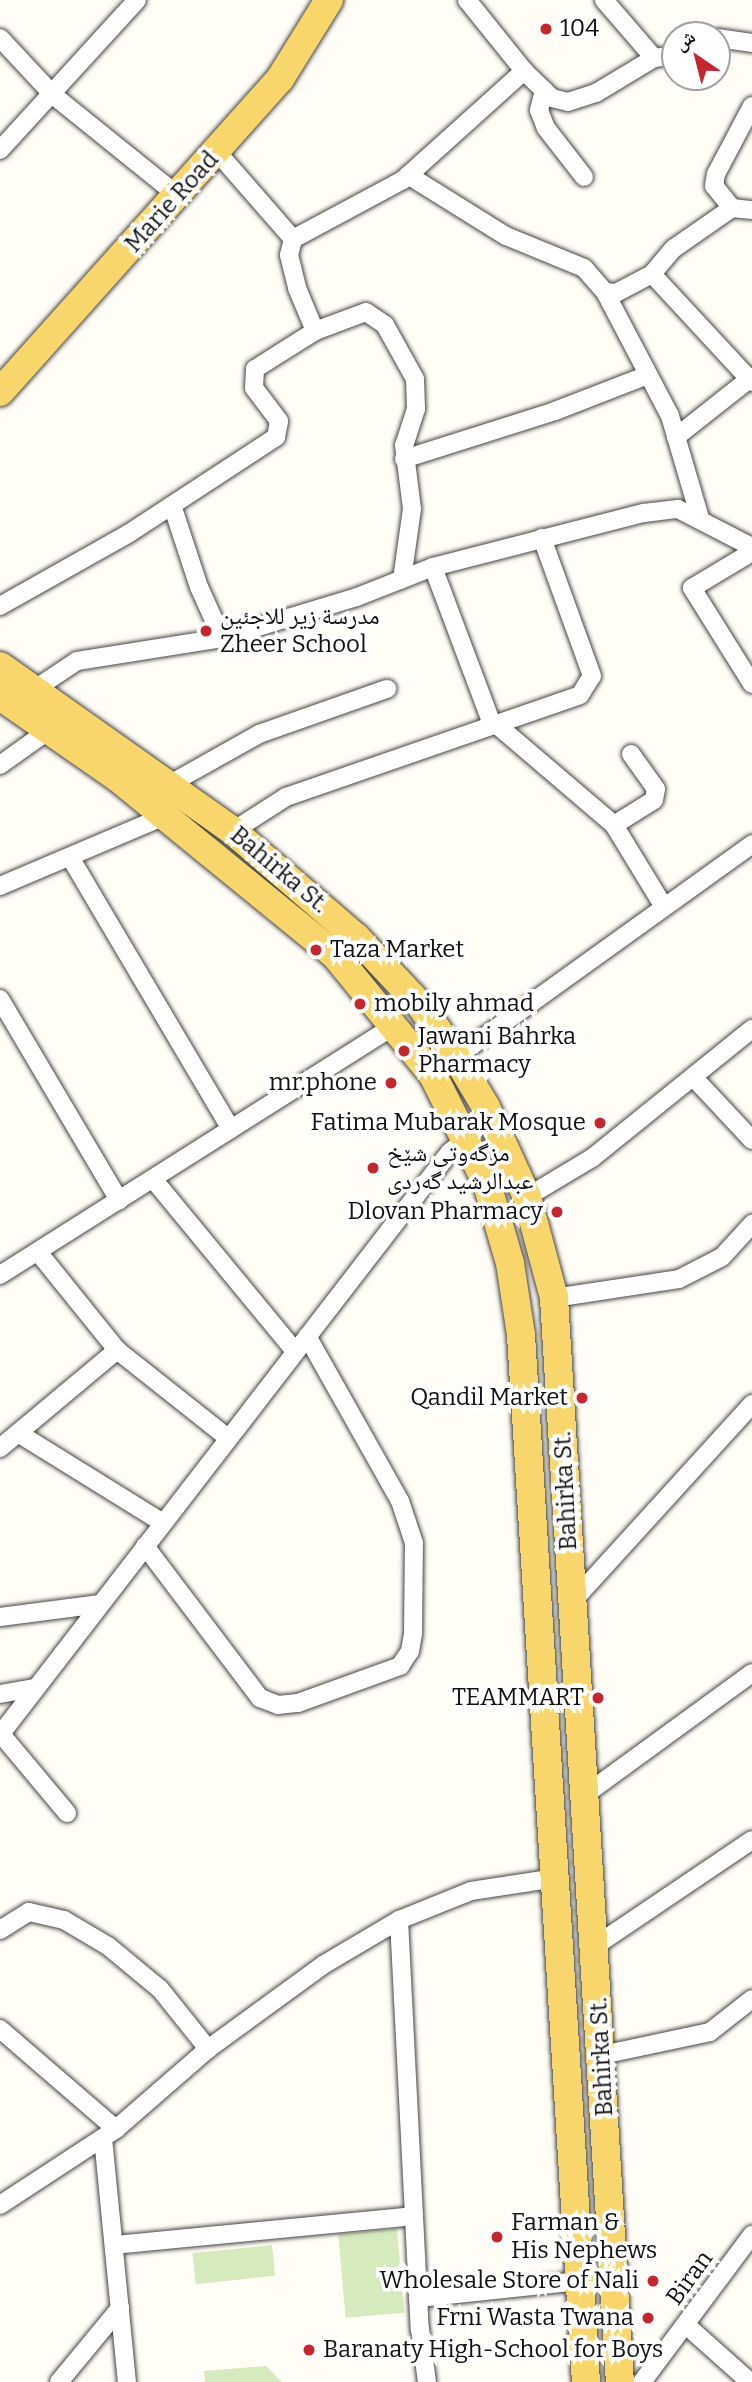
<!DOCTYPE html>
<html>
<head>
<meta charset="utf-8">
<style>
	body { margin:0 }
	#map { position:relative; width:752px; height:2382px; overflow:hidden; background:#fffdf5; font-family:Bitter,"Noto Naskh Arabic",serif }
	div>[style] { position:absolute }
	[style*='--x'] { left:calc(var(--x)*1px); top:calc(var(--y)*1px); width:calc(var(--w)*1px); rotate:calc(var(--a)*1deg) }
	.green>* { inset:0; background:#d5ebbd; transform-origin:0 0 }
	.roads { filter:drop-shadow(0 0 2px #444) drop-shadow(0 0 2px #444) }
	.minor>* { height:18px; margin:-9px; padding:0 9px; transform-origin:9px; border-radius:9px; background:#fff }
	.primary>* { height:28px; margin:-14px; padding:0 14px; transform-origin:14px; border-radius:14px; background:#f9d66b }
	.dots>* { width:19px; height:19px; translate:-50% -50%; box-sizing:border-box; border:4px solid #fff; border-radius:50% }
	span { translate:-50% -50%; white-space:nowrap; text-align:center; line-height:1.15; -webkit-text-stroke:7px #fff; paint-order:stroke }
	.poi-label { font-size:24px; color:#111 }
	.left { translate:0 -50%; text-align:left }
	.right { translate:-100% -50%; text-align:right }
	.street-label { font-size:24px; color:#111 }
	.north { position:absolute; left:661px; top:21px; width:70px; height:70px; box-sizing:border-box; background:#fff; border:2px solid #a0a0a0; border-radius:50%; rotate:325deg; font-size:19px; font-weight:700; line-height:28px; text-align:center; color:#111 }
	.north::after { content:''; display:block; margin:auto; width:24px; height:32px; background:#c4262e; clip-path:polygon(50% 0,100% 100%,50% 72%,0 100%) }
</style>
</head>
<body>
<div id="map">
	<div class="green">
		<i style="left:397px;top:2229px;width:84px;height:59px;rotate:85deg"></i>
		<i style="left:272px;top:2245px;width:31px;height:80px;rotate:84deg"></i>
		<i style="clip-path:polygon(266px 2366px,282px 2382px,205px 2382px,204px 2371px)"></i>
	</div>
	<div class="roads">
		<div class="minor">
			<i style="--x:467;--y:0;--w:91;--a:51.2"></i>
			<i style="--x:524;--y:71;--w:39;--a:44"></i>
			<i style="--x:552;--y:98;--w:16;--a:14"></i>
			<i style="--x:568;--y:102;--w:29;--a:-18"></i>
			<i style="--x:596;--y:93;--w:68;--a:-31.1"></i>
			<i style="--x:654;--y:58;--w:21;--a:-8"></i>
			<i style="--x:604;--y:0;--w:77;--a:49.2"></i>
			<i style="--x:0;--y:38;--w:78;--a:47.1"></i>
			<i style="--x:53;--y:95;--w:161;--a:38.9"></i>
			<i style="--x:717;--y:38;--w:35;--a:8"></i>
			<i style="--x:544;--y:90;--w:21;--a:104"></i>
			<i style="--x:539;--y:110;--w:19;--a:69"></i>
			<i style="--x:546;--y:128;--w:62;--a:52.2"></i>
			<i style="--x:0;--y:150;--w:203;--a:-47.6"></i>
			<i style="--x:218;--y:153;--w:114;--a:48.9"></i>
			<i style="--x:293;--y:239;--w:16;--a:104"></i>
			<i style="--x:289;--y:255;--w:34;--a:76"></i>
			<i style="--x:297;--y:288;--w:47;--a:67.3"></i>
			<i style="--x:408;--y:175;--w:115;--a:31.9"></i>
			<i style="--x:506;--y:236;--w:84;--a:22.3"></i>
			<i style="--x:584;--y:268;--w:32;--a:49"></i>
			<i style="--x:605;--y:292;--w:11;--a:5"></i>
			<i style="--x:616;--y:293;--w:41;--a:-27.8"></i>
			<i style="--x:652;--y:274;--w:33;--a:-50"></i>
			<i style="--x:673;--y:249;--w:72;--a:-34.8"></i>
			<i style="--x:732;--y:208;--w:20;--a:6"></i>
			<i style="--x:732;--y:208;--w:28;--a:-129"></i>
			<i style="--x:714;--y:186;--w:12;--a:-81"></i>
			<i style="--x:716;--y:174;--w:77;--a:-62.1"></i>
			<i style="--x:293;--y:239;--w:125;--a:-28.2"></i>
			<i style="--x:403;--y:180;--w:163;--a:-42"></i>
			<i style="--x:652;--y:274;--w:147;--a:47.2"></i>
			<i style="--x:605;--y:292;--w:140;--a:62.3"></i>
			<i style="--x:670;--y:416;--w:106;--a:73.6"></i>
			<i style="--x:676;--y:437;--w:97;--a:-38.3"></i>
			<i style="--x:404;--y:459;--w:158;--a:-17.6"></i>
			<i style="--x:555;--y:411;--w:100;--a:-21.2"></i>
			<i style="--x:172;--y:505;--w:86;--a:71.8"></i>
			<i style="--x:199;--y:587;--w:56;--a:65.7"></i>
			<i style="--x:752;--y:552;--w:70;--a:149"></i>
			<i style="--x:692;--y:588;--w:113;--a:58"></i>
			<i style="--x:433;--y:567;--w:162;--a:69.4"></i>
			<i style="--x:490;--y:719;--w:163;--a:40.5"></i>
			<i style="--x:614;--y:825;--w:96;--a:58.6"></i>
			<i style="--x:0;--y:606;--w:147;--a:-29.4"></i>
			<i style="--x:128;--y:534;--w:177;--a:-33.2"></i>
			<i style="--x:276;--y:437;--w:16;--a:-79"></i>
			<i style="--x:279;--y:421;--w:41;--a:-127.1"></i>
			<i style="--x:254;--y:388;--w:19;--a:-87"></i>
			<i style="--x:255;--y:369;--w:71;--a:-32.3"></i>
			<i style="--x:315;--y:331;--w:54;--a:-20.4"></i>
			<i style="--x:366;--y:312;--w:23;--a:34"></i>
			<i style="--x:385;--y:325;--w:62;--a:60.9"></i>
			<i style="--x:415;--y:379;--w:30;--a:88"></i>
			<i style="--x:416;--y:409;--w:38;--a:108"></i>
			<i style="--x:404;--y:445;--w:64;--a:82.9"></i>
			<i style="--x:412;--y:509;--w:71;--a:98.1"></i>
			<i style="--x:35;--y:689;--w:50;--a:-33.7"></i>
			<i style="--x:77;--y:661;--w:147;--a:-9"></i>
			<i style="--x:222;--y:638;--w:141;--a:-16.9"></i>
			<i style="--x:357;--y:597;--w:82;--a:-21.5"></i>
			<i style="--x:433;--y:567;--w:218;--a:-14.4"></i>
			<i style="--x:644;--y:513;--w:34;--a:-7"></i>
			<i style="--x:678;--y:509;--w:83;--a:27.2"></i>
			<i style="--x:0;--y:765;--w:60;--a:-35.5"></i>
			<i style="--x:170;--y:784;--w:102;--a:-29.3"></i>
			<i style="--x:259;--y:734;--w:136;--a:-19.4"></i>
			<i style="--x:614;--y:825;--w:47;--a:-32"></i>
			<i style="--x:654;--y:800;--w:11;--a:-80"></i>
			<i style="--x:656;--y:789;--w:43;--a:-125.5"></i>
			<i style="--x:233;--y:831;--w:63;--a:-32.7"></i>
			<i style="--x:286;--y:797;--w:311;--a:-19.1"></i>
			<i style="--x:580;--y:695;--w:22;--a:-58"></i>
			<i style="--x:592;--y:676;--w:147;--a:-109.9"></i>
			<i style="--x:70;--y:857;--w:316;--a:59.4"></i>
			<i style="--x:0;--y:886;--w:179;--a:-23"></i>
			<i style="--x:0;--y:999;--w:234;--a:59.4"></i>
			<i style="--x:456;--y:1057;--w:365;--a:-35.7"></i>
			<i style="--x:694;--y:1078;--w:85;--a:46.9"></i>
			<i style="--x:153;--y:1179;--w:223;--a:50.5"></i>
			<i style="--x:527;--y:1197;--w:76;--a:-31"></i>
			<i style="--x:592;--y:1158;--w:206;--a:-38.9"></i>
			<i style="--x:38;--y:1252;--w:126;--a:51.1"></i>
			<i style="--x:117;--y:1350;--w:142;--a:38.4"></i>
			<i style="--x:0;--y:1275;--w:467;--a:-32.3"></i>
			<i style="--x:554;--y:1298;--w:126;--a:-8.6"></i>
			<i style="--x:679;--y:1279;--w:48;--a:-27.1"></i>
			<i style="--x:722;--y:1257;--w:45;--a:-47.7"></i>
			<i style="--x:18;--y:1433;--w:171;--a:31.8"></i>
			<i style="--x:0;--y:1448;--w:153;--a:-39.9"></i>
			<i style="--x:145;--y:1546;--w:191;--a:52.9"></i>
			<i style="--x:260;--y:1698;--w:19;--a:21"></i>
			<i style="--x:278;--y:1705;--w:20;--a:-6"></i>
			<i style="--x:298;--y:1703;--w:109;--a:-19.9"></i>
			<i style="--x:400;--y:1666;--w:18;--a:-56"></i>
			<i style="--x:410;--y:1651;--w:17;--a:-80"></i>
			<i style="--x:413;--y:1634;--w:91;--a:-89.4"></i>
			<i style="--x:414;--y:1543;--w:44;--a:-108.4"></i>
			<i style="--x:400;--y:1501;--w:189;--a:-119.4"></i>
			<i style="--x:572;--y:1602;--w:268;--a:-47.7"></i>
			<i style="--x:0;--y:1617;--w:101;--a:-7.4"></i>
			<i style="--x:0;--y:1694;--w:36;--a:-10"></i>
			<i style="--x:1;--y:1734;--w:103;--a:50.1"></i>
			<i style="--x:0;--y:1735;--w:736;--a:-52.34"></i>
			<i style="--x:450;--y:1152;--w:22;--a:-39"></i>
			<i style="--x:586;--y:1794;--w:205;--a:-36.1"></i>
			<i style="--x:399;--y:1920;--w:410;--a:87.1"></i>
			<i style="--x:420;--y:2329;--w:53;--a:82.5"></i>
			<i style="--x:0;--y:1930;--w:34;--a:-32"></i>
			<i style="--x:29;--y:1912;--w:36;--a:13"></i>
			<i style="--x:64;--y:1920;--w:51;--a:30.6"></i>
			<i style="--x:108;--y:1946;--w:67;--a:39.6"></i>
			<i style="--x:160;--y:1989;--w:77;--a:51.3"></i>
			<i style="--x:595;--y:1946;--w:189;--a:-34"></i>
			<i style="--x:0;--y:2029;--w:153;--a:40.8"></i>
			<i style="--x:602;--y:2055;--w:110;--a:-12"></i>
			<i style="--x:710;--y:2032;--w:53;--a:-38.2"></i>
			<i style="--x:103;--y:2138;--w:245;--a:84.4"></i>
			<i style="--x:0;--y:2205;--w:139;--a:-33.2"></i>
			<i style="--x:116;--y:2129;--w:122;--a:-41"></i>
			<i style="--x:208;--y:2049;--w:142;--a:-36.1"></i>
			<i style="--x:323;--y:1965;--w:88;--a:-30.6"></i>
			<i style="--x:399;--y:1920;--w:78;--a:-21.9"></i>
			<i style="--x:471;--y:1891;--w:86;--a:-8.7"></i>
			<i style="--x:114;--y:2245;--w:301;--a:-5.5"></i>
			<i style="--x:418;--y:2298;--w:163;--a:-6"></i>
			<i style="--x:686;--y:2325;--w:86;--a:41.7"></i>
			<i style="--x:59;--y:2382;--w:96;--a:-50.5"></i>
			<i style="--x:642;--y:2382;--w:184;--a:-53.2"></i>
		</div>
		<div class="primary">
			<i style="--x:0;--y:392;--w:420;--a:-48.2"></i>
			<i style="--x:280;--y:79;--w:93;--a:-58.2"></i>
			<i style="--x:0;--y:666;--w:286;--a:35.3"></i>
			<i style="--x:233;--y:831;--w:162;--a:40.8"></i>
			<i style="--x:356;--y:937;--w:95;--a:46.7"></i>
			<i style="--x:421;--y:1006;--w:62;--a:55.5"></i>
			<i style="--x:456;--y:1057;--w:58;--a:59"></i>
			<i style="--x:486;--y:1107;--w:99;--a:65.5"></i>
			<i style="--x:527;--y:1197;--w:105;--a:75"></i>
			<i style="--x:554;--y:1298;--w:1086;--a:86.52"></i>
			<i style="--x:0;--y:696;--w:144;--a:34.8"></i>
			<i style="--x:118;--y:778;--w:280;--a:39.2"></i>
			<i style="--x:335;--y:955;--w:155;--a:50.8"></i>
			<i style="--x:433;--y:1075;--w:122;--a:63.6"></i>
			<i style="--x:487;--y:1184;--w:82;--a:73.8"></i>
			<i style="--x:510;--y:1263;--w:73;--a:81.3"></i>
			<i style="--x:521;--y:1335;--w:1049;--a:86.45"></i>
		</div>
	</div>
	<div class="dots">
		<i style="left:546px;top:29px;background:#c4262e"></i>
		<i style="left:206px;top:631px;background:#c4262e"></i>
		<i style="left:316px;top:950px;background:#c4262e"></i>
		<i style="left:360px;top:1004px;background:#c4262e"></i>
		<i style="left:404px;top:1051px;background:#c4262e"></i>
		<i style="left:391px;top:1083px;background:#c4262e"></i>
		<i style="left:600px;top:1123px;background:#c4262e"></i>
		<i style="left:373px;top:1168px;background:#c4262e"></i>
		<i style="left:557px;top:1212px;background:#c4262e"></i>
		<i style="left:582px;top:1398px;background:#c4262e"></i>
		<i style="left:598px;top:1698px;background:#c4262e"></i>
		<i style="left:497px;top:2237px;background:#c4262e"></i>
		<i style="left:653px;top:2281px;background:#c4262e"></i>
		<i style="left:648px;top:2318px;background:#c4262e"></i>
		<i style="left:309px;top:2350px;background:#c4262e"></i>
	</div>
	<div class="poi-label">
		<span class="left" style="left:560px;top:29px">104</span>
		<span class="left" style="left:220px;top:631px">مدرسة زير للاجئين<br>Zheer School</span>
		<span class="left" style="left:330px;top:950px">Taza Market</span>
		<span class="left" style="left:374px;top:1004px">mobily ahmad</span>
		<span class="left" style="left:418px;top:1051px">Jawani Bahrka<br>Pharmacy</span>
		<span class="right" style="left:377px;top:1083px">mr.phone</span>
		<span class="right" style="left:586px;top:1123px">Fatima Mubarak Mosque</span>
		<span class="left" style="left:387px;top:1168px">مزگەوتی شێخ<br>عبدالرشید گەردی</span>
		<span class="right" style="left:543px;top:1212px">Dlovan Pharmacy</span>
		<span class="right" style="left:568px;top:1398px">Qandil Market</span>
		<span class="right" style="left:584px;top:1698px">TEAMMART</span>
		<span class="left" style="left:511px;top:2237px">Farman &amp;<br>His Nephews</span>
		<span class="right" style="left:639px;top:2281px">Wholesale Store of Nali</span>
		<span class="right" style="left:634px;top:2318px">Frni Wasta Twana</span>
		<span class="left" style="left:323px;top:2350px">Baranaty High-School for Boys</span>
	</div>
	<div class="street-label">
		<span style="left:172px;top:202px;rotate:-48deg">Marie Road</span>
		<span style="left:279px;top:870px;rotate:40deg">Bahirka St.</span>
		<span style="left:566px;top:1491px;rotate:-93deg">Bahirka St.</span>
		<span style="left:602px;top:2057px;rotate:-93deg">Bahirka St.</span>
		<span style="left:690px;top:2278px;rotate:-54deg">Biran</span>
	</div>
	<div class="north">ش</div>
</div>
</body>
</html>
